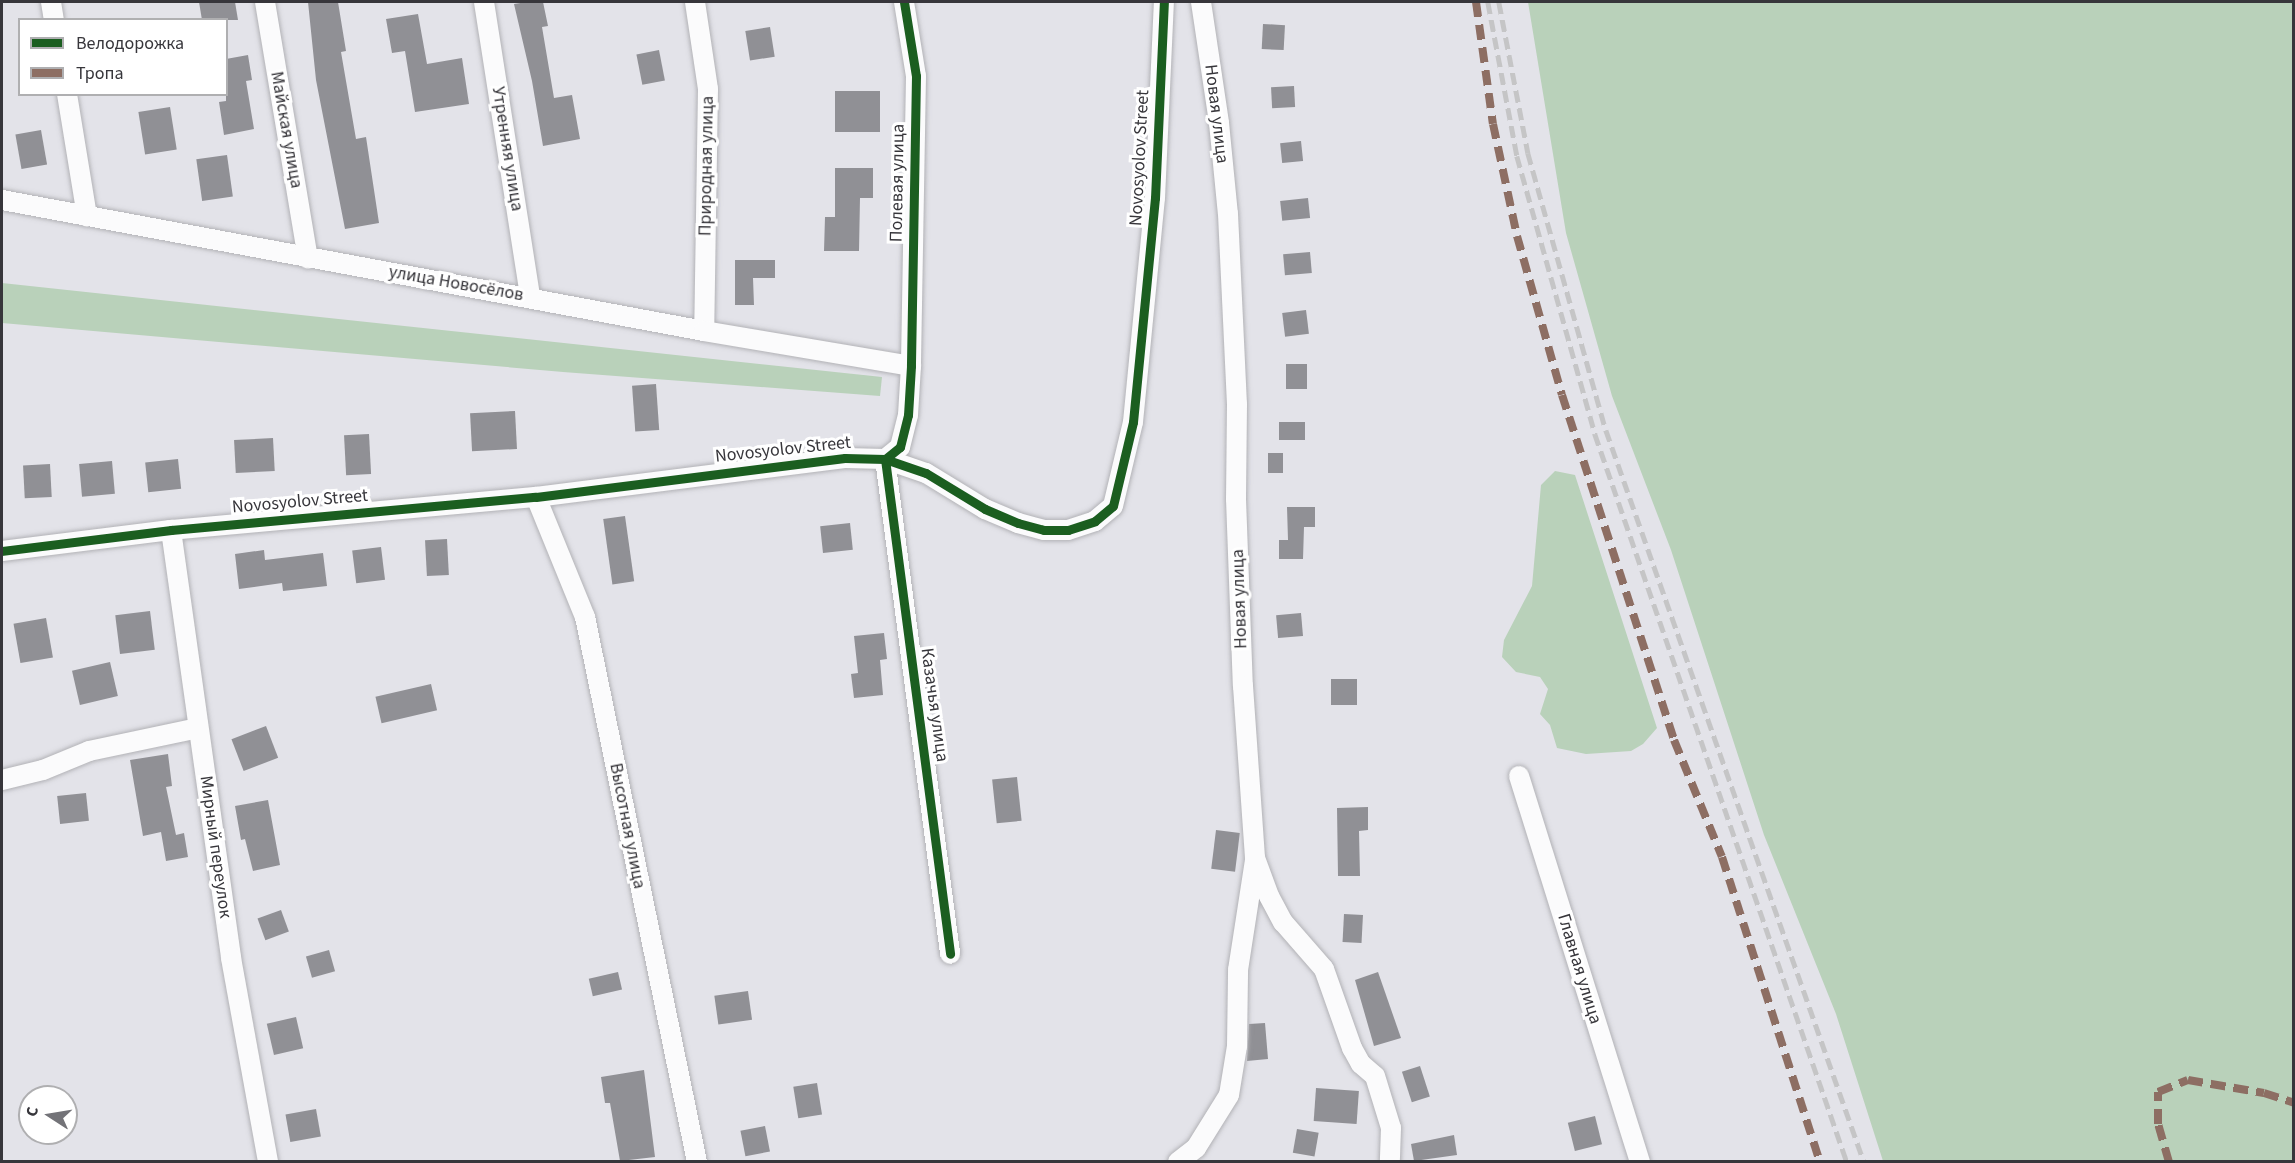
<!DOCTYPE html>
<html>
<head>
<meta charset="utf-8">
<style>
	body { margin:0 }
	#map { position:relative; width:2295px; height:1163px; overflow:hidden; background:#e3e3e9; font-family:"Source Sans 3",sans-serif }
	div>[style] { position:absolute }
	[style*='--x'] { left:calc(var(--x)*1px); top:calc(var(--y)*1px); width:calc(var(--w)*1px); rotate:calc(var(--a)*1deg) }
	.green>* { inset:0; background:#b9d1ba }
	.building>* { inset:0; background:#909095; transform-origin:0 0 }
	.roads { filter:drop-shadow(0 0 2px #b2b2b6) drop-shadow(0 0 2px #b2b2b6) }
	.minor>* { height:20px; margin:-10px; padding:0 10px; transform-origin:10px; border-radius:10px; background:#fbfbfc }
	.rail>* { height:4.5px; margin-top:-2.25px; transform-origin:0; background:repeating-linear-gradient(90deg,#c5c5c6 0 12px,transparent 0 18px) }
	.quiet>* { height:8px; margin-top:-4px; transform-origin:0; background:repeating-linear-gradient(90deg,#8d6e63 0 15px,transparent 0 23px) }
	.cycleway>* { height:9px; margin:-4.5px; padding:0 4.5px; transform-origin:4.5px; border-radius:4.5px; background:#1b5e20 }
	span { translate:-50% -50%; white-space:nowrap; text-align:center; line-height:1.15; -webkit-text-stroke:6px #fff; paint-order:stroke }
	.street-label { font-size:18px; color:#37363b }
	.frame { position:absolute; inset:0; border:3px solid #37363b; pointer-events:none }
	.legend { position:absolute; left:18px; top:18px; width:210px; height:78px; box-sizing:border-box; background:#fff; border:2px solid #afafb1; margin:0; padding:8px 10px; list-style:none; font-size:18px; color:#37363b }
	.legend li { display:flex; align-items:center; gap:12px; height:30px }
	.legend b { width:30px; border:2px solid #afafb1 }
	.north { position:absolute; left:18px; top:1085px; width:60px; height:60px; box-sizing:border-box; background:#fff; border:2px solid #afafb1; border-radius:50%; rotate:282deg; font-size:16px; font-weight:700; line-height:24px; text-align:center; color:#37363b }
	.north::after { content:''; display:block; margin:auto; width:21px; height:27px; background:#737378; clip-path:polygon(50% 0,100% 100%,50% 72%,0 100%) }
</style>
</head>
<body>
<div id="map">
	<div class="green">
		<i style="clip-path:polygon(1528px 2px,2293px 2px,2293px 1161px,1883px 1161px,1836px 1014px,1764px 835px,1671px 550px,1612px 396px,1566px 233px)"></i>
		<i style="clip-path:polygon(2px 283px,882px 377px,880px 396px,563px 372px,2px 323px)"></i>
		<i style="clip-path:polygon(1555px 471px,1575px 475px,1657px 728px,1643px 744px,1631px 751px,1586px 754px,1557px 748px,1550px 725px,1540px 714px,1548px 689px,1540px 677px,1516px 672px,1502px 657px,1504px 640px,1532px 586px,1541px 485px)"></i>
	</div>
	<div class="building">
		<i style="clip-path:polygon(199px 2px,235px 2px,238px 20px,202px 20px)"></i>
		<i style="clip-path:polygon(308px 2px,338px 2px,346px 51px,341px 52px,356px 139px,366px 137px,379px 223px,345px 229px,316px 80px)"></i>
		<i style="clip-path:polygon(527px 2px,543px 2px,548px 26px,542px 27px,554px 98px,572px 95px,580px 139px,543px 146px,532px 81px,514px 4px)"></i>
		<i style="clip-path:polygon(418px 14px,427px 64px,462px 58px,469px 104px,415px 112px,405px 51px,392px 53px,386px 19px)"></i>
		<i style="left:1263px;top:24px;width:22px;height:25px;rotate:3deg"></i>
		<i style="left:770px;top:27px;width:30px;height:25px;rotate:81deg"></i>
		<i style="left:659px;top:50px;width:31px;height:23px;rotate:79deg"></i>
		<i style="clip-path:polygon(248px 55px,252px 80px,246px 81px,254px 129px,224px 135px,219px 102px,226px 101px,226px 59px)"></i>
		<i style="left:1294px;top:86px;width:21px;height:23px;rotate:87deg"></i>
		<i style="left:835px;top:91px;width:45px;height:41px"></i>
		<i style="left:170px;top:107px;width:43px;height:32px;rotate:81deg"></i>
		<i style="left:41px;top:130px;width:35px;height:26px;rotate:80deg"></i>
		<i style="left:1301px;top:141px;width:20px;height:21px;rotate:84deg"></i>
		<i style="left:227px;top:155px;width:42px;height:31px;rotate:82deg"></i>
		<i style="clip-path:polygon(835px 168px,873px 168px,873px 198px,860px 198px,859px 251px,824px 251px,825px 217px,835px 217px)"></i>
		<i style="left:1308px;top:198px;width:20px;height:28px;rotate:84deg"></i>
		<i style="left:1310px;top:252px;width:21px;height:27px;rotate:85deg"></i>
		<i style="clip-path:polygon(735px 260px,775px 260px,775px 278px,753px 278px,754px 305px,735px 305px)"></i>
		<i style="left:1306px;top:310px;width:24px;height:24px;rotate:83deg"></i>
		<i style="left:1286px;top:364px;width:21px;height:25px"></i>
		<i style="left:656px;top:384px;width:46px;height:24px;rotate:86deg"></i>
		<i style="left:515px;top:411px;width:38px;height:45px;rotate:87deg"></i>
		<i style="left:1279px;top:422px;width:26px;height:18px"></i>
		<i style="left:369px;top:434px;width:40px;height:25px;rotate:87deg"></i>
		<i style="left:273px;top:438px;width:33px;height:39px;rotate:87deg"></i>
		<i style="left:1268px;top:453px;width:15px;height:20px"></i>
		<i style="left:178px;top:459px;width:30px;height:33px;rotate:84deg"></i>
		<i style="left:112px;top:461px;width:33px;height:33px;rotate:85deg"></i>
		<i style="left:50px;top:464px;width:33px;height:27px;rotate:87deg"></i>
		<i style="clip-path:polygon(1287px 507px,1315px 507px,1315px 527px,1304px 527px,1303px 559px,1279px 559px,1279px 540px,1288px 540px)"></i>
		<i style="left:625px;top:516px;width:66px;height:22px;rotate:82deg"></i>
		<i style="left:850px;top:523px;width:27px;height:30px;rotate:84deg"></i>
		<i style="left:447px;top:539px;width:36px;height:22px;rotate:87deg"></i>
		<i style="left:381px;top:547px;width:33px;height:29px;rotate:83deg"></i>
		<i style="clip-path:polygon(264px 550px,265px 560px,323px 553px,327px 586px,283px 591px,282px 583px,239px 589px,235px 554px)"></i>
		<i style="left:150px;top:611px;width:39px;height:35px;rotate:83deg"></i>
		<i style="left:1301px;top:613px;width:23px;height:25px;rotate:85deg"></i>
		<i style="left:46px;top:618px;width:40px;height:33px;rotate:80deg"></i>
		<i style="clip-path:polygon(884px 633px,887px 659px,880px 660px,883px 695px,854px 698px,851px 674px,858px 673px,854px 636px)"></i>
		<i style="left:110px;top:662px;width:35px;height:39px;rotate:77deg"></i>
		<i style="left:1331px;top:679px;width:26px;height:26px"></i>
		<i style="left:431px;top:684px;width:27px;height:57px;rotate:77deg"></i>
		<i style="left:266px;top:726px;width:34px;height:37px;rotate:69deg"></i>
		<i style="clip-path:polygon(168px 754px,172px 786px,166px 787px,176px 835px,184px 833px,188px 857px,166px 861px,161px 832px,143px 836px,130px 760px)"></i>
		<i style="left:1017px;top:777px;width:44px;height:25px;rotate:84deg"></i>
		<i style="left:86px;top:793px;width:28px;height:29px;rotate:84deg"></i>
		<i style="clip-path:polygon(268px 800px,280px 865px,253px 871px,245px 839px,241px 840px,235px 806px)"></i>
		<i style="clip-path:polygon(1368px 807px,1368px 830px,1359px 831px,1360px 876px,1338px 876px,1337px 808px)"></i>
		<i style="left:1216px;top:830px;width:24px;height:39px;rotate:7deg"></i>
		<i style="left:281px;top:910px;width:23px;height:25px;rotate:70deg"></i>
		<i style="left:1344px;top:914px;width:19px;height:28px;rotate:3deg"></i>
		<i style="left:329px;top:950px;width:22px;height:24px;rotate:74deg"></i>
		<i style="left:618px;top:972px;width:18px;height:30px;rotate:77deg"></i>
		<i style="clip-path:polygon(1378px 972px,1401px 1038px,1374px 1046px,1355px 980px)"></i>
		<i style="left:748px;top:991px;width:29px;height:34px;rotate:82deg"></i>
		<i style="left:296px;top:1017px;width:32px;height:30px;rotate:77deg"></i>
		<i style="clip-path:polygon(1265px 1023px,1268px 1059px,1247px 1061px,1249px 1024px)"></i>
		<i style="left:1420px;top:1066px;width:32px;height:19px;rotate:72deg"></i>
		<i style="clip-path:polygon(644px 1070px,655px 1157px,620px 1161px,610px 1103px,605px 1103px,601px 1077px)"></i>
		<i style="left:817px;top:1083px;width:32px;height:24px;rotate:81deg"></i>
		<i style="left:1316px;top:1088px;width:43px;height:33px;rotate:4deg"></i>
		<i style="left:316px;top:1109px;width:28px;height:31px;rotate:80deg"></i>
		<i style="left:1595px;top:1116px;width:29px;height:28px;rotate:76deg"></i>
		<i style="left:765px;top:1126px;width:26px;height:25px;rotate:79deg"></i>
		<i style="left:1297px;top:1129px;width:22px;height:24px;rotate:10deg"></i>
		<i style="clip-path:polygon(1454px 1135px,1457px 1155px,1414px 1161px,1411px 1144px)"></i>
	</div>
	<div class="roads">
		<div class="minor">
			<i style="--x:51;--y:2;--w:18;--a:81"></i>
			<i style="--x:265;--y:2;--w:260;--a:80.5"></i>
			<i style="--x:484;--y:2;--w:299;--a:81.1"></i>
			<i style="--x:695;--y:2;--w:88;--a:81.5"></i>
			<i style="--x:708;--y:89;--w:242;--a:90.9"></i>
			<i style="--x:904;--y:2;--w:75;--a:80.8"></i>
			<i style="--x:916;--y:76;--w:290;--a:91"></i>
			<i style="--x:911;--y:366;--w:49;--a:93.5"></i>
			<i style="--x:908;--y:415;--w:33;--a:104"></i>
			<i style="--x:900;--y:447;--w:19;--a:141"></i>
			<i style="--x:885;--y:459;--w:499;--a:82.5"></i>
			<i style="--x:1201;--y:2;--w:122;--a:81.5"></i>
			<i style="--x:1219;--y:123;--w:91;--a:84.4"></i>
			<i style="--x:1228;--y:214;--w:190;--a:87.3"></i>
			<i style="--x:1237;--y:404;--w:95;--a:90.6"></i>
			<i style="--x:1236;--y:499;--w:187;--a:87.9"></i>
			<i style="--x:1243;--y:686;--w:172;--a:86"></i>
			<i style="--x:1255;--y:858;--w:40;--a:69.8"></i>
			<i style="--x:1269;--y:896;--w:30;--a:62"></i>
			<i style="--x:1283;--y:922;--w:62;--a:48.9"></i>
			<i style="--x:1324;--y:969;--w:84;--a:70.5"></i>
			<i style="--x:1352;--y:1048;--w:18;--a:61"></i>
			<i style="--x:1361;--y:1064;--w:18;--a:41"></i>
			<i style="--x:1375;--y:1076;--w:54;--a:72.9"></i>
			<i style="--x:1391;--y:1128;--w:34;--a:92"></i>
			<i style="--x:67;--y:94;--w:124;--a:80.7"></i>
			<i style="--x:2;--y:200;--w:714;--a:10.57"></i>
			<i style="--x:704;--y:331;--w:210;--a:9.6"></i>
			<i style="--x:536;--y:497;--w:130;--a:67.8"></i>
			<i style="--x:585;--y:617;--w:556;--a:78.39"></i>
			<i style="--x:171;--y:530;--w:432;--a:82"></i>
			<i style="--x:231;--y:958;--w:207;--a:79.7"></i>
			<i style="--x:2;--y:551;--w:170;--a:-7.1"></i>
			<i style="--x:171;--y:530;--w:366;--a:-5.2"></i>
			<i style="--x:536;--y:497;--w:311;--a:-7.2"></i>
			<i style="--x:845;--y:458;--w:40;--a:1.4"></i>
			<i style="--x:885;--y:459;--w:43;--a:18.9"></i>
			<i style="--x:926;--y:473;--w:69;--a:31.4"></i>
			<i style="--x:985;--y:509;--w:36;--a:23"></i>
			<i style="--x:1018;--y:523;--w:27;--a:15"></i>
			<i style="--x:1044;--y:530;--w:24;--a:0"></i>
			<i style="--x:1068;--y:530;--w:28;--a:-18"></i>
			<i style="--x:1095;--y:521;--w:23;--a:-40"></i>
			<i style="--x:1113;--y:506;--w:86;--a:-76.6"></i>
			<i style="--x:1133;--y:422;--w:225;--a:-84.4"></i>
			<i style="--x:1155;--y:198;--w:196;--a:-87.4"></i>
			<i style="--x:1519;--y:776;--w:405;--a:72.6"></i>
			<i style="--x:2;--y:780;--w:42;--a:-13.7"></i>
			<i style="--x:43;--y:770;--w:50;--a:-22.4"></i>
			<i style="--x:89;--y:751;--w:111;--a:-11.9"></i>
			<i style="--x:1178;--y:1162;--w:23;--a:-38"></i>
			<i style="--x:1196;--y:1148;--w:62;--a:-58.1"></i>
			<i style="--x:1229;--y:1095;--w:50;--a:-80.7"></i>
			<i style="--x:1237;--y:1046;--w:76;--a:-89.2"></i>
			<i style="--x:1238;--y:970;--w:111;--a:-81.2"></i>
		</div>
	</div>
	<div class="rail">
		<i style="--x:1488;--y:2;--w:157;--a:79.3"></i>
		<i style="--x:1517;--y:156;--w:289;--a:74.3"></i>
		<i style="--x:1595;--y:434;--w:770;--a:70.91"></i>
		<i style="--x:1499;--y:2;--w:154;--a:79.1"></i>
		<i style="--x:1528;--y:153;--w:288;--a:74.3"></i>
		<i style="--x:1606;--y:430;--w:776;--a:70.58"></i>
	</div>
	<div class="quiet">
		<i style="--x:1476;--y:2;--w:123;--a:82.1"></i>
		<i style="--x:1493;--y:124;--w:115;--a:77.9"></i>
		<i style="--x:1517;--y:236;--w:165;--a:74.2"></i>
		<i style="--x:1562;--y:395;--w:363;--a:72"></i>
		<i style="--x:1674;--y:740;--w:126;--a:67.7"></i>
		<i style="--x:1722;--y:857;--w:320;--a:72.2"></i>
		<i style="--x:2169;--y:1162;--w:40;--a:-106"></i>
		<i style="--x:2158;--y:1124;--w:32;--a:-90"></i>
		<i style="--x:2158;--y:1092;--w:32;--a:-22"></i>
		<i style="--x:2188;--y:1080;--w:77;--a:9.7"></i>
		<i style="--x:2264;--y:1093;--w:32;--a:18"></i>
	</div>
	<div class="cycleway">
		<i style="--x:904;--y:2;--w:75;--a:80.8"></i>
		<i style="--x:916;--y:76;--w:290;--a:91"></i>
		<i style="--x:911;--y:366;--w:49;--a:93.5"></i>
		<i style="--x:908;--y:415;--w:33;--a:104"></i>
		<i style="--x:900;--y:447;--w:19;--a:141"></i>
		<i style="--x:885;--y:459;--w:499;--a:82.5"></i>
		<i style="--x:2;--y:551;--w:170;--a:-7.1"></i>
		<i style="--x:171;--y:530;--w:366;--a:-5.2"></i>
		<i style="--x:536;--y:497;--w:311;--a:-7.2"></i>
		<i style="--x:845;--y:458;--w:40;--a:1.4"></i>
		<i style="--x:885;--y:459;--w:43;--a:18.9"></i>
		<i style="--x:926;--y:473;--w:69;--a:31.4"></i>
		<i style="--x:985;--y:509;--w:36;--a:23"></i>
		<i style="--x:1018;--y:523;--w:27;--a:15"></i>
		<i style="--x:1044;--y:530;--w:24;--a:0"></i>
		<i style="--x:1068;--y:530;--w:28;--a:-18"></i>
		<i style="--x:1095;--y:521;--w:23;--a:-40"></i>
		<i style="--x:1113;--y:506;--w:86;--a:-76.6"></i>
		<i style="--x:1133;--y:422;--w:225;--a:-84.4"></i>
		<i style="--x:1155;--y:198;--w:196;--a:-87.4"></i>
	</div>
	<div class="street-label">
		<span style="left:1216px;top:114px;rotate:83deg">Новая улица</span>
		<span style="left:286px;top:130px;rotate:80deg">Майская улица</span>
		<span style="left:507px;top:149px;rotate:81deg">Утренняя улица</span>
		<span style="left:1140px;top:158px;rotate:-87deg">Novosyolov Street</span>
		<span style="left:707px;top:166px;rotate:-89deg">Природная улица</span>
		<span style="left:898px;top:183px;rotate:-89deg">Полевая улица</span>
		<span style="left:456px;top:284px;rotate:10deg">улица Новосёлов</span>
		<span style="left:783px;top:450px;rotate:-6deg">Novosyolov Street</span>
		<span style="left:300px;top:502px;rotate:-5deg">Novosyolov Street</span>
		<span style="left:1240px;top:599px;rotate:-92deg">Новая улица</span>
		<span style="left:934px;top:705px;rotate:82deg">Казачья улица</span>
		<span style="left:627px;top:826px;rotate:79deg">Высотная улица</span>
		<span style="left:215px;top:847px;rotate:82deg">Мирный переулок</span>
		<span style="left:1579px;top:969px;rotate:73deg">Главная улица</span>
	</div>
	<div class="frame"></div>
	<ul class="legend">
	<li><b style="height:8px;background:#1b5e20"></b>Велодорожка</li>
	<li><b style="height:8px;background:#8d6e63"></b>Тропа</li>
	</ul>
	<div class="north">С</div>
</div>
</body>
</html>
